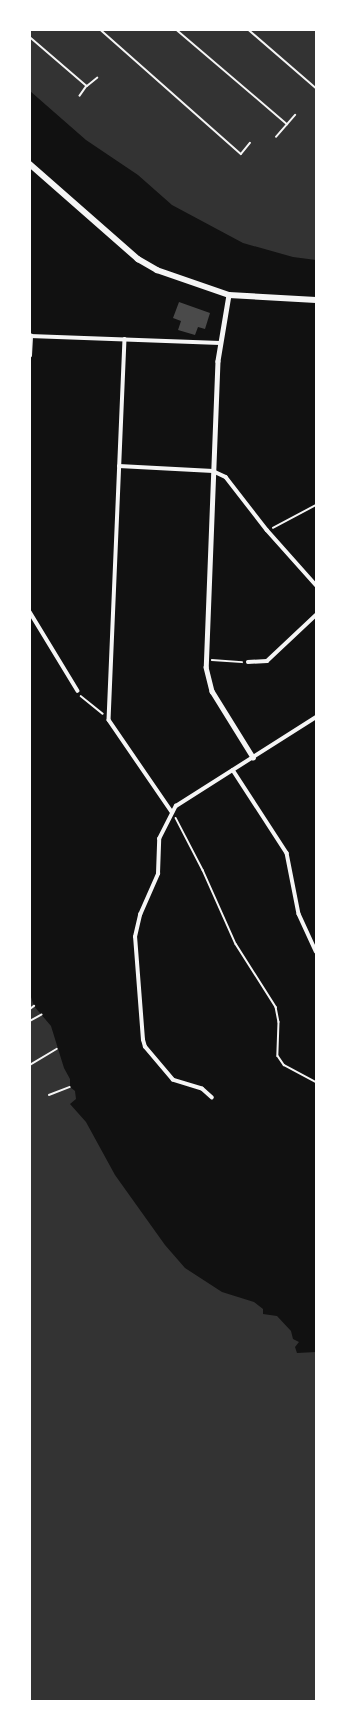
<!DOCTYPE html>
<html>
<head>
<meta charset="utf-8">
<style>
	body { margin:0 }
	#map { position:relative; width:346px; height:1731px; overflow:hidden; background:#111; font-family:Signika,sans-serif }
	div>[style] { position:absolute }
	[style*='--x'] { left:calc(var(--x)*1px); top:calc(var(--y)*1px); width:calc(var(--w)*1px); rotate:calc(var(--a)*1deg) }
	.water>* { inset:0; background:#333 }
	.building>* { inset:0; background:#4a4a4a }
	.path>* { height:1.5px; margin:-0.75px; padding:0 0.75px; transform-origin:0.75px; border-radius:0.75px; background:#f5f5f5 }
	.minor>* { height:3.5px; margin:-1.75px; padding:0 1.75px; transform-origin:1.75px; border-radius:1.75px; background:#f5f5f5 }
	.tertiary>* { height:4.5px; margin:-2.25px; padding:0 2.25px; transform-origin:2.25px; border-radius:2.25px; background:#f5f5f5 }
	.secondary>* { height:5.5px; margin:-2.75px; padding:0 2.75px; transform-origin:2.75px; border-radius:2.75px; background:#f5f5f5 }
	span { translate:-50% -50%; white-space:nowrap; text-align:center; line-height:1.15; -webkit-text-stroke:3px #fff; paint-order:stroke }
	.frame { position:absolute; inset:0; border:31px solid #fff; pointer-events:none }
</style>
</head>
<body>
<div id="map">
	<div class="water">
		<i style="clip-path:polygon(30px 30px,316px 30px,316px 260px,293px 257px,243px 243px,172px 205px,138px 175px,86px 140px,30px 91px)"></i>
		<i style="clip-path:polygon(30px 994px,34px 1006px,51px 1026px,64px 1068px,70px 1079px,70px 1087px,75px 1091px,76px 1099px,70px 1104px,86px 1122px,115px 1175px,165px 1245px,185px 1268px,222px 1292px,254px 1302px,263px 1309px,263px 1314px,277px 1316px,291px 1331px,293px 1339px,299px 1342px,295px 1347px,297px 1353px,316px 1352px,316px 1701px,30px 1701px)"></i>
	</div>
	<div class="building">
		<i style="clip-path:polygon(179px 302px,210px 313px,205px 329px,198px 327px,195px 335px,178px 330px,181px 321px,173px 318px)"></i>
	</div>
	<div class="path">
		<i style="--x:101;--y:30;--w:187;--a:41.5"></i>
		<i style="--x:241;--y:154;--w:14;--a:-51"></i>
		<i style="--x:177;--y:30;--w:145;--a:40.5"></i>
		<i style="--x:249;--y:30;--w:89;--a:40.9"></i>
		<i style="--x:30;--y:37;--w:75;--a:40.7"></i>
		<i style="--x:87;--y:86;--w:12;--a:125"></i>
		<i style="--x:87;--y:86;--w:13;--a:-39"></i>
		<i style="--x:276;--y:137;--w:29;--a:-49"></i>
		<i style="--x:273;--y:528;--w:49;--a:-28.1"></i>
		<i style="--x:212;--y:660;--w:30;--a:4"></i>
		<i style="--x:81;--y:696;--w:28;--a:39"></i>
		<i style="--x:176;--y:818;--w:59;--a:62.6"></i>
		<i style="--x:203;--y:870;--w:81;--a:66"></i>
		<i style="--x:236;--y:944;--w:75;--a:57.6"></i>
		<i style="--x:276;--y:1007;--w:15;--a:79"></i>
		<i style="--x:279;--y:1022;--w:34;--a:92"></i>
		<i style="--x:278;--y:1056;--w:11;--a:56"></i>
		<i style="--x:284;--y:1065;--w:36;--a:28"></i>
		<i style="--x:30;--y:1009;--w:5;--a:-37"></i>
		<i style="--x:30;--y:1021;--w:13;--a:-29"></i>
		<i style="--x:30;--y:1065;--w:31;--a:-31"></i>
		<i style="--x:49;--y:1095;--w:22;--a:-21"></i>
	</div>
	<div class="minor">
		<i style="--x:30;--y:336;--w:190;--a:2.1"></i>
		<i style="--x:125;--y:339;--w:381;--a:92.4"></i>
		<i style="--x:109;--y:720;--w:112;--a:55.6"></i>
		<i style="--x:30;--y:356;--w:20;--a:-87"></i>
		<i style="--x:119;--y:466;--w:94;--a:3"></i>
		<i style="--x:213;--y:471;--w:14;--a:25"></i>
		<i style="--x:226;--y:477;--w:67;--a:52.3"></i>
		<i style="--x:267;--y:530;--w:74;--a:48.3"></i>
		<i style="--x:30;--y:612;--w:92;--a:58.7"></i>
		<i style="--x:248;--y:662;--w:19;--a:-3"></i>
		<i style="--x:267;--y:661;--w:67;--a:-43.2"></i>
		<i style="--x:233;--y:770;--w:99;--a:57"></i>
		<i style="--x:287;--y:853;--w:62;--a:78.9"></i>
		<i style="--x:299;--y:914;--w:41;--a:65.3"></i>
		<i style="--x:212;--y:1098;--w:13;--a:-138"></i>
		<i style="--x:202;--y:1089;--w:30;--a:-163"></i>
		<i style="--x:173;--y:1080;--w:43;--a:-130.3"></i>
		<i style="--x:145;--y:1047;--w:7;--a:-106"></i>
		<i style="--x:143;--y:1040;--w:103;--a:-94.4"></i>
		<i style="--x:135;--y:937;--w:23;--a:-77"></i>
		<i style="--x:140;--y:915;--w:45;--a:-66.3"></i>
		<i style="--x:158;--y:874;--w:35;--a:-88"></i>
		<i style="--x:159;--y:839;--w:37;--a:-63"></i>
		<i style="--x:176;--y:806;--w:166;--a:-32.4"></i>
	</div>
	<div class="tertiary">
		<i style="--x:229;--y:295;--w:67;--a:99.5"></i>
		<i style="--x:218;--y:361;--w:306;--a:92.2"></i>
		<i style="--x:206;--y:667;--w:25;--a:76"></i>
		<i style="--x:212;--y:691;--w:78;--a:58.2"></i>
	</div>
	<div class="secondary">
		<i style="--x:30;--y:164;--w:144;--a:41.3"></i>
		<i style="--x:138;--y:259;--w:22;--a:30"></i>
		<i style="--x:157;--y:270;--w:76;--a:19.1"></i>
		<i style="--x:229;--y:295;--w:87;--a:3.3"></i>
	</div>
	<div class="frame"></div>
</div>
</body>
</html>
